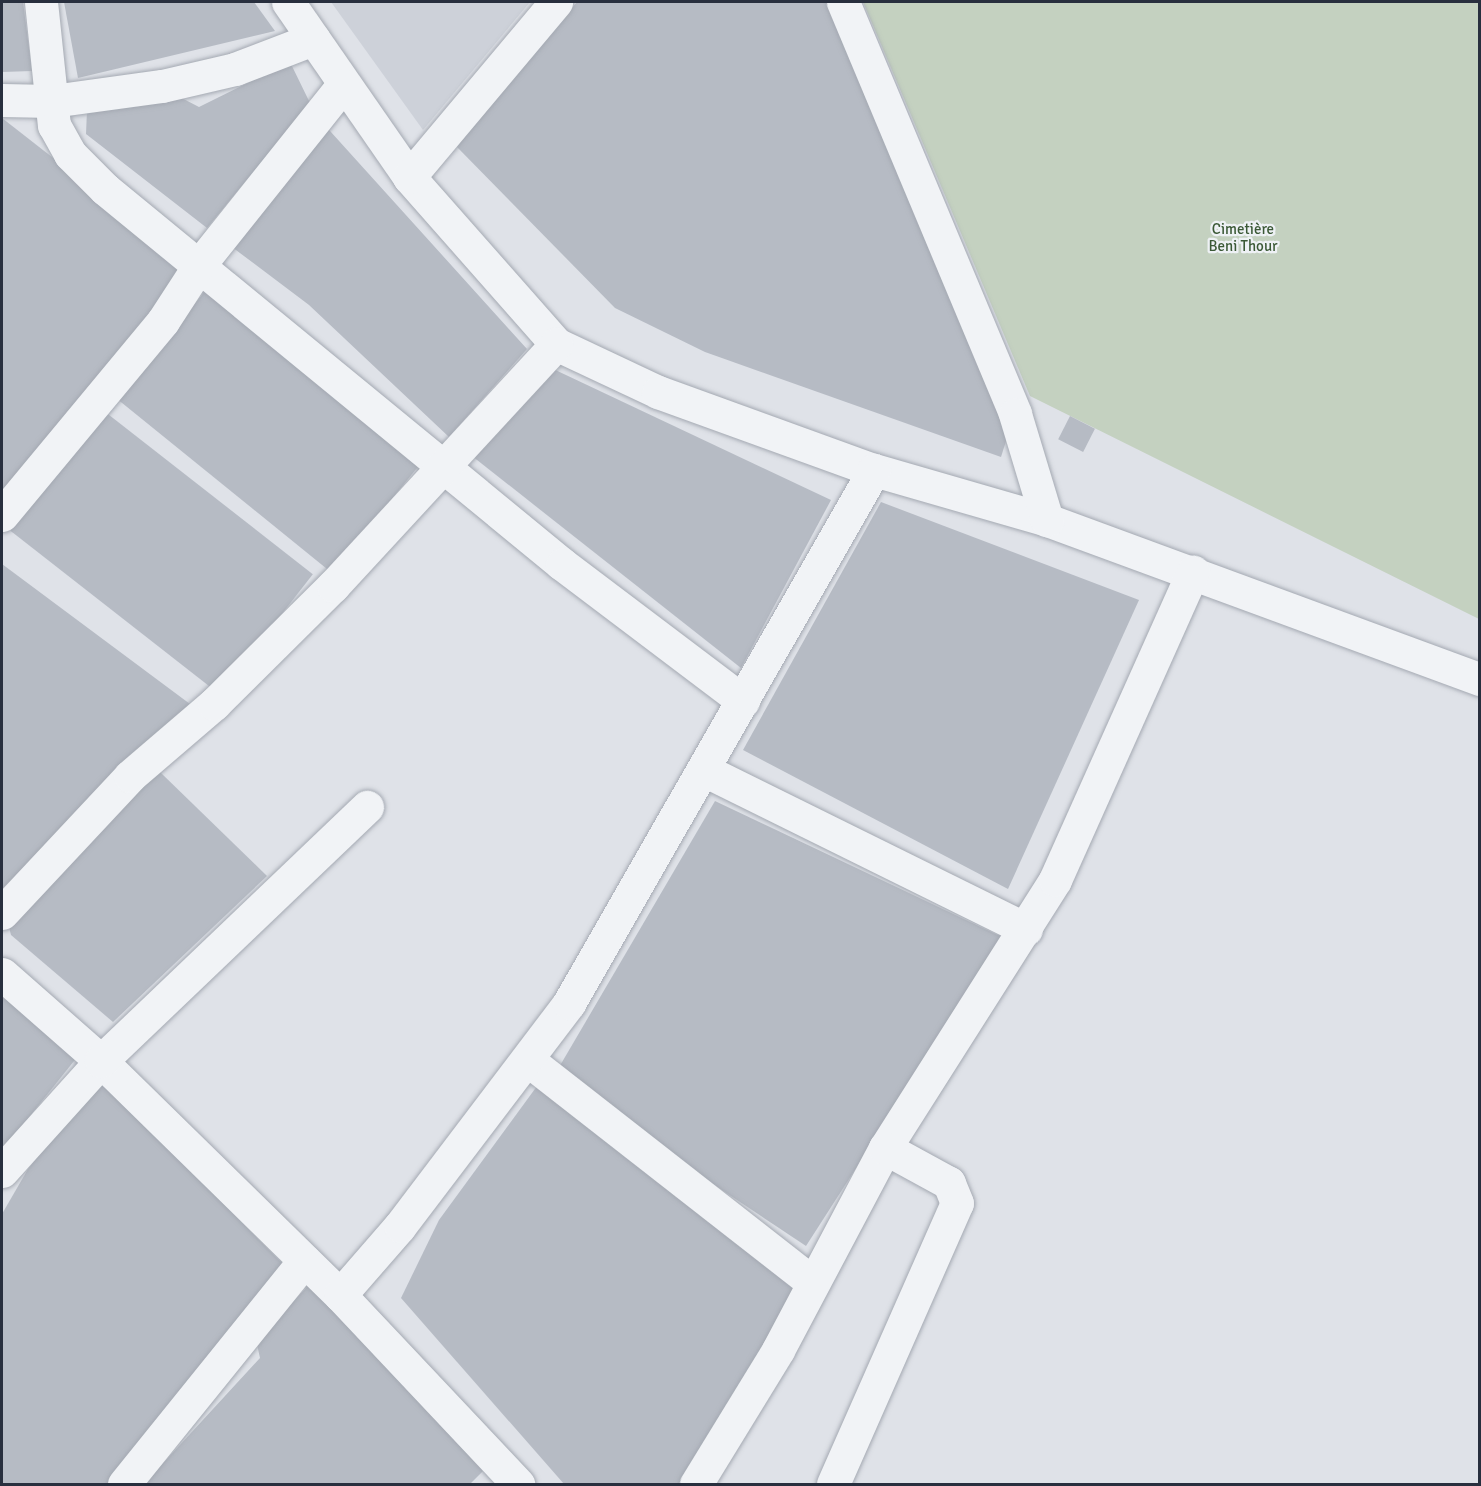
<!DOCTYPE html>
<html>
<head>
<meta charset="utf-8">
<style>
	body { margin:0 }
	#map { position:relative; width:1481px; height:1486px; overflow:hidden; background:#dfe2e8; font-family:Signika,sans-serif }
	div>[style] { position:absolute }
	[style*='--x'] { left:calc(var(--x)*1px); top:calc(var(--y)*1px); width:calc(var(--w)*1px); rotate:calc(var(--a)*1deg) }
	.built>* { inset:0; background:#cdd1d9 }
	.green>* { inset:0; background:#c4d1c0 }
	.building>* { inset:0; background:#b6bbc4; transform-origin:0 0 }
	.roads { filter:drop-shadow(0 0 2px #a4a9b2) drop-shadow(0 0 2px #a4a9b2) }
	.minor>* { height:33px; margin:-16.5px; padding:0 16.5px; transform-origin:16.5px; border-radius:16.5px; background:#f1f3f6 }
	span { translate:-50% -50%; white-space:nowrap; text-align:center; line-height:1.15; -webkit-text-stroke:4.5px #eef1f5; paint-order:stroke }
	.park-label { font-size:15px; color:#3b5936 }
	.frame { position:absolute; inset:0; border:3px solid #282f3e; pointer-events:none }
</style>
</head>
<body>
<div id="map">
	<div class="built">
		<i style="clip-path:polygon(331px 2px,530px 2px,423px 130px)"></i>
	</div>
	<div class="green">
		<i style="clip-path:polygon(863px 2px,1479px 2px,1479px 619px,1030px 396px)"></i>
	</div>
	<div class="building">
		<i style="clip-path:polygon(2px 2px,23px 2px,32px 71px,2px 72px)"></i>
		<i style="clip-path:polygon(64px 2px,254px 2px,275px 31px,78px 78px)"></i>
		<i style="clip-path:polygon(577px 2px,829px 2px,1013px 419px,1001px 457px,705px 352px,615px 308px,456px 146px)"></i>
		<i style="clip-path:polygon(290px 62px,310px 103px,207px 228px,86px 134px,87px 110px,172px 93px,199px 107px)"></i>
		<i style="clip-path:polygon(2px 118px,194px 268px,2px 502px)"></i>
		<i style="clip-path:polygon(321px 121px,527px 349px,449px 437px,309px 305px,224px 241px)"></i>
		<i style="left:210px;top:285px;width:276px;height:147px;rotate:39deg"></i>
		<i style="clip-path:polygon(549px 367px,831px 500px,741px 668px,472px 456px)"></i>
		<i style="left:104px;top:411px;width:265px;height:152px;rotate:38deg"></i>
		<i style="left:1070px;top:416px;width:28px;height:26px;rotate:27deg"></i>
		<i style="clip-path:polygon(881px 502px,1139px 600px,1008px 889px,743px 750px)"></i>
		<i style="clip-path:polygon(2px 564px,190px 704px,2px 889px)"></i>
		<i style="clip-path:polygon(160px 772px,267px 876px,113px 1022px,11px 935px,8px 923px,116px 807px)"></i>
		<i style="clip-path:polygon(715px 801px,1004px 938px,806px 1246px,656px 1146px,558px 1069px)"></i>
		<i style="clip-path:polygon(2px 986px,78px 1056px,2px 1151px)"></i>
		<i style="clip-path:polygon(99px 1078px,285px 1266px,108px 1484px,2px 1484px,2px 1214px,28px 1169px)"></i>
		<i style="clip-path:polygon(540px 1082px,799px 1290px,683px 1484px,564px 1484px,401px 1298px,439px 1220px)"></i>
		<i style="clip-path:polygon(310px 1284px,483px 1471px,470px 1484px,144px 1484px,260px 1358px,256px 1340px)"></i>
	</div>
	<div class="roads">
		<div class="minor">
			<i style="--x:41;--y:2;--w:124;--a:84"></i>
			<i style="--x:54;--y:125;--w:33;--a:61"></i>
			<i style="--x:70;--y:154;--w:49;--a:45"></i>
			<i style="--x:105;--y:189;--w:591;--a:39.37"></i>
			<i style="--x:562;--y:564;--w:227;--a:37.1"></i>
			<i style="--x:288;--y:2;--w:213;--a:55.3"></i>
			<i style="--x:409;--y:177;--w:222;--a:48.6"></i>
			<i style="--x:556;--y:344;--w:113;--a:25.2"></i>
			<i style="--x:658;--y:392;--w:230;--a:19.9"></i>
			<i style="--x:874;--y:470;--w:180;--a:16.1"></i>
			<i style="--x:1047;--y:520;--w:461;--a:20.2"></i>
			<i style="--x:843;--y:2;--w:446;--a:67.3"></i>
			<i style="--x:1015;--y:414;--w:111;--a:73.2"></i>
			<i style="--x:2;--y:100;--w:50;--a:1.1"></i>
			<i style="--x:52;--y:101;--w:111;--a:-7.8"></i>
			<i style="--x:162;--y:86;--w:75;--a:-13.1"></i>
			<i style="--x:235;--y:69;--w:84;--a:-21"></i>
			<i style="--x:409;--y:177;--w:229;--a:-50"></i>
			<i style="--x:2;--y:515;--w:252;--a:-50.3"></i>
			<i style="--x:163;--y:321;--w:68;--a:-57"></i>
			<i style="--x:200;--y:264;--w:229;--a:-51.4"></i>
			<i style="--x:706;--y:771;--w:357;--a:26.3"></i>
			<i style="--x:2;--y:913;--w:187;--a:-46.9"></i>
			<i style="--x:130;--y:776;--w:111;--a:-40.6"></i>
			<i style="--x:214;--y:704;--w:168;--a:-44.8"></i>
			<i style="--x:333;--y:586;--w:329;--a:-47.3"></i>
			<i style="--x:2;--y:974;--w:132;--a:41.3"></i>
			<i style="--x:101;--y:1061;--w:334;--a:44.4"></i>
			<i style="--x:340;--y:1295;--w:260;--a:46.7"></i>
			<i style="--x:529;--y:1061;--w:360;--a:38"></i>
			<i style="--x:2;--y:1171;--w:148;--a:-48"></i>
			<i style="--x:101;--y:1061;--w:368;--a:-43.7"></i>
			<i style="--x:340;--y:1295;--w:91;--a:-49"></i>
			<i style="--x:400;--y:1226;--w:280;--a:-52.8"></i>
			<i style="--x:569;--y:1003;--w:614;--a:-60.22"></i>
			<i style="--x:124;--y:1484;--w:287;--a:-51.1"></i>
			<i style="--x:696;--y:1484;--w:157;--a:-58.5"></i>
			<i style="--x:778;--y:1350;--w:229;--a:-62.1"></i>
			<i style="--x:885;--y:1148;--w:317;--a:-57.6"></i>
			<i style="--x:1055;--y:880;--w:338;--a:-65.9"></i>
			<i style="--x:833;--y:1484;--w:307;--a:-66.2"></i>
			<i style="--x:957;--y:1203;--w:22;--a:-112"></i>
			<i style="--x:949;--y:1183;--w:73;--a:-151.3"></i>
		</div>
	</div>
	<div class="park-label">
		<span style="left:1243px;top:238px">Cimetière<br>Beni Thour</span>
	</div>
	<div class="frame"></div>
</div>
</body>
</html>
